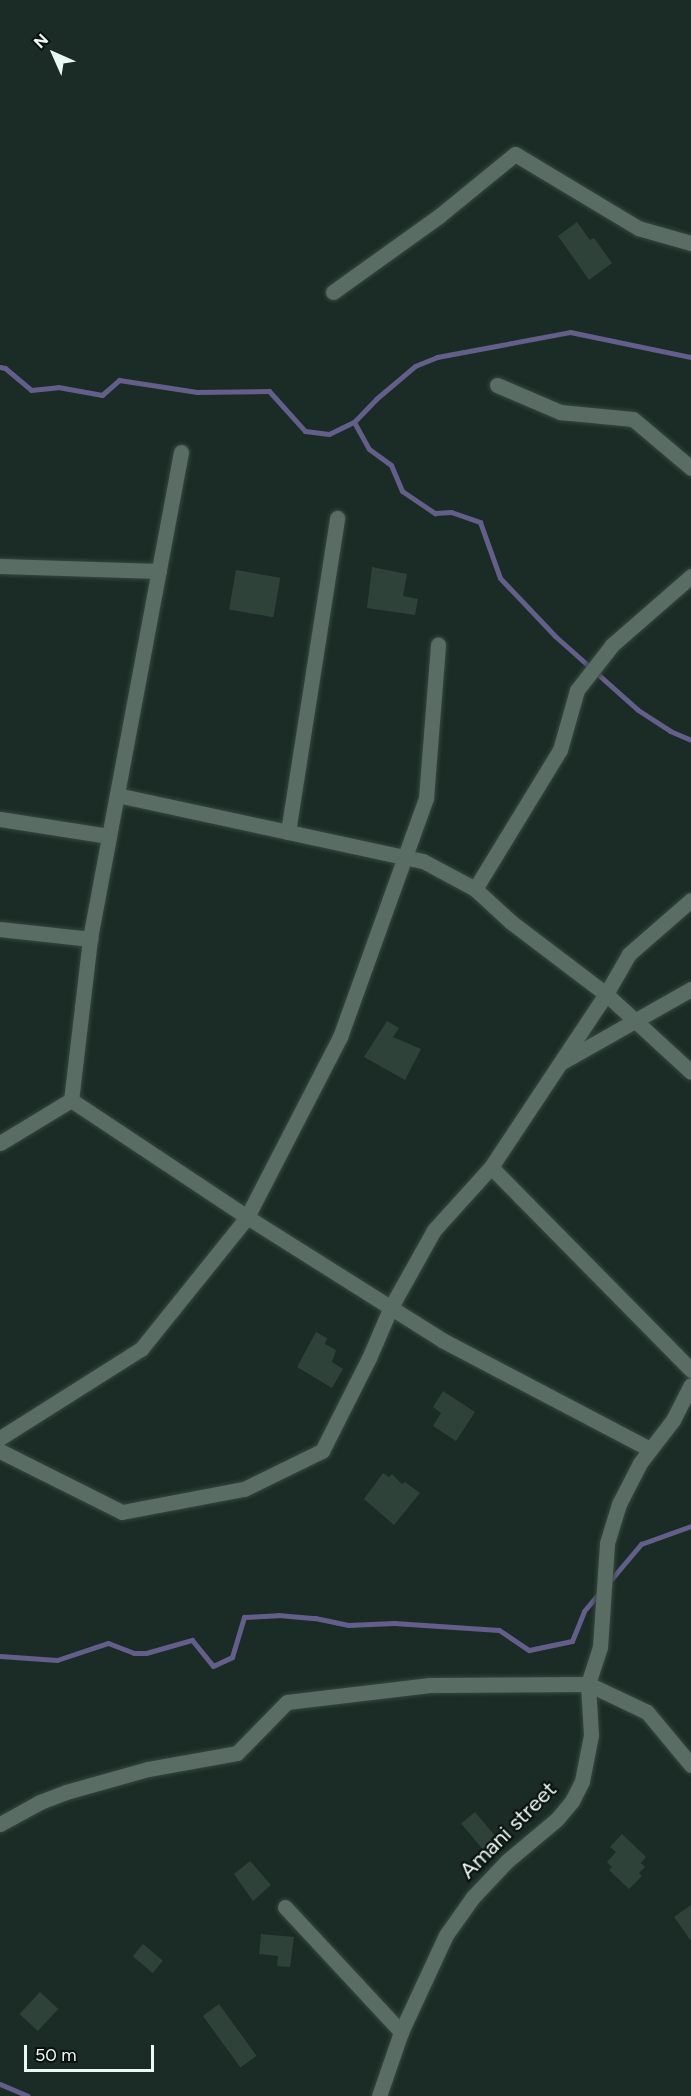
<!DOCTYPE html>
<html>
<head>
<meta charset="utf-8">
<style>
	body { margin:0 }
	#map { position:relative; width:691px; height:2096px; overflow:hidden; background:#1a2c25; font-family:Figtree,sans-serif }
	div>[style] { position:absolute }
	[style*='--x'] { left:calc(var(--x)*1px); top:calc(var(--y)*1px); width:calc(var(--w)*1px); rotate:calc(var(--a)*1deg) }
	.stream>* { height:5px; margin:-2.5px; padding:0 2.5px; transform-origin:2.5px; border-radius:2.5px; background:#645e8a }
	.building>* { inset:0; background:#2f423a; transform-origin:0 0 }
	.roads { filter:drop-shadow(0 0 2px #374640) drop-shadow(0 0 2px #374640) }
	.street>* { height:15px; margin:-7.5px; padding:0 7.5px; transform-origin:7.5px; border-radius:7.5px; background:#596d64 }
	span { translate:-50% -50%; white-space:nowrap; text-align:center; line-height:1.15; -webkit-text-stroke:4.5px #0b120f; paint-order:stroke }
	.street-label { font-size:22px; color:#ecf8f3 }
	.north { position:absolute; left:24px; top:24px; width:60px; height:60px; -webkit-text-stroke:4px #0b120f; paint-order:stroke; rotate:315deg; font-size:16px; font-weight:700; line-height:24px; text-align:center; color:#ecf8f3 }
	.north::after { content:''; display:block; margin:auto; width:21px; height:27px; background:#ecf8f3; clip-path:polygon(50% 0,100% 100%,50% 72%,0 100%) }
	.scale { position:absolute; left:24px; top:2045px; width:130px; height:27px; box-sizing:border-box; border:3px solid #ecf8f3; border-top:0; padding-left:8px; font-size:18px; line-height:21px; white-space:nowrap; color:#ecf8f3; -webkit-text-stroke:4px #0b120f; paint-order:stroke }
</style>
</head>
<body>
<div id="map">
	<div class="stream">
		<i style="--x:0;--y:367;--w:5;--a:11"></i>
		<i style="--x:5;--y:368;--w:34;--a:40"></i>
		<i style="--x:31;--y:390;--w:27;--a:-6"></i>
		<i style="--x:58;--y:387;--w:45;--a:10.3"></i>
		<i style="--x:102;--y:395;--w:23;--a:-41"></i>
		<i style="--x:119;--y:380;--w:79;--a:8.7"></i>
		<i style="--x:197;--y:392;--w:72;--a:-0.8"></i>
		<i style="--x:269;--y:391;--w:54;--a:48"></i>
		<i style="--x:305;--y:431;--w:24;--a:7"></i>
		<i style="--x:329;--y:434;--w:28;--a:-26"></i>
		<i style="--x:354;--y:422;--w:32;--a:-46"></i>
		<i style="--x:376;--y:399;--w:51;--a:-40.2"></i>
		<i style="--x:415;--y:366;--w:24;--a:-22"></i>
		<i style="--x:437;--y:357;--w:135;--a:-10.6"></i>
		<i style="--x:570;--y:332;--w:124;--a:11.7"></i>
		<i style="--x:354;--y:422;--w:31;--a:61"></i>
		<i style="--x:369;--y:449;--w:27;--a:36"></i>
		<i style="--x:391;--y:465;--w:28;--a:67"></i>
		<i style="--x:402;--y:491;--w:40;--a:34"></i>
		<i style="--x:435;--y:513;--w:16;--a:-4"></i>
		<i style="--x:451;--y:512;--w:31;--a:19"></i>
		<i style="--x:480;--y:522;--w:59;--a:70.3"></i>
		<i style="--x:500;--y:578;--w:80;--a:46.5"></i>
		<i style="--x:555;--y:636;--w:111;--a:41.7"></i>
		<i style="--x:638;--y:710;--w:38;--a:33"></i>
		<i style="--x:670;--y:731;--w:23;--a:23"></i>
		<i style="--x:609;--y:1582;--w:50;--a:-49.9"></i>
		<i style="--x:641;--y:1544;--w:53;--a:-19.8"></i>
		<i style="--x:0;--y:1656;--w:57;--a:4"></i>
		<i style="--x:57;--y:1660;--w:54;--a:-18.4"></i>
		<i style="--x:108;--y:1643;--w:28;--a:21"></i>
		<i style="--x:134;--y:1653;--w:12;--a:0"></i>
		<i style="--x:146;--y:1653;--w:48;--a:-15.8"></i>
		<i style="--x:192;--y:1640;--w:33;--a:51"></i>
		<i style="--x:213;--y:1666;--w:21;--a:-25"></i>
		<i style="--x:232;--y:1657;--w:42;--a:-73.3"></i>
		<i style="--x:244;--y:1617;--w:34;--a:-3"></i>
		<i style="--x:278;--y:1615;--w:37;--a:5"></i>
		<i style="--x:315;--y:1618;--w:34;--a:12"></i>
		<i style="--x:348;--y:1625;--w:46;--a:-2.5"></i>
		<i style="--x:394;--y:1623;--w:105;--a:3.8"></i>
		<i style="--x:499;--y:1630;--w:36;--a:34"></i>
		<i style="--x:529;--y:1650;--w:44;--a:-11.8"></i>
		<i style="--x:572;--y:1641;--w:32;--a:-68"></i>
		<i style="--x:584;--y:1611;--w:26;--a:-50"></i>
		<i style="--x:0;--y:2084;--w:30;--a:23"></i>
	</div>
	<div class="building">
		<i style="clip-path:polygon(577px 222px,590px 240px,594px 238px,612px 263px,589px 280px,558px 236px)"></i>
		<i style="clip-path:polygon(372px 567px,407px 574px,403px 596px,418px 599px,415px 615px,367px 608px)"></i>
		<i style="left:236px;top:570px;width:45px;height:40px;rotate:10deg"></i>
		<i style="clip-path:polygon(387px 1021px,399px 1028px,393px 1037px,421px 1049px,405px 1080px,364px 1057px)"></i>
		<i style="clip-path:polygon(316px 1332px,327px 1338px,325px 1344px,336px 1350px,332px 1362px,343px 1369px,332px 1388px,297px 1367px)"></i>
		<i style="clip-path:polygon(443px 1391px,475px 1412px,456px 1441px,433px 1426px,441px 1413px,433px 1407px)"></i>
		<i style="clip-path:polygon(383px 1473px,389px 1477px,392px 1474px,402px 1484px,405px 1482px,420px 1493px,394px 1525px,364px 1499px)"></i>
		<i style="left:475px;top:1812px;width:42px;height:18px;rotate:50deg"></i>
		<i style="clip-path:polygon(622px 1834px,646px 1857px,641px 1863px,645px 1867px,639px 1873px,642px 1876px,629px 1889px,609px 1870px,612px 1867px,607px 1862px,616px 1852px,610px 1847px)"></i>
		<i style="clip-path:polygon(250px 1861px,271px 1885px,253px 1901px,234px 1874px)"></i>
		<i style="clip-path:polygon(691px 1905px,691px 1941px,674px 1917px)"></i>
		<i style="clip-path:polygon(261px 1934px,294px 1937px,290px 1967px,277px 1966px,278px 1956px,259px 1954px)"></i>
		<i style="left:143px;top:1944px;width:26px;height:16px;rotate:40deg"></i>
		<i style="left:40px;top:1992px;width:25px;height:30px;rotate:43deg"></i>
		<i style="left:219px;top:2004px;width:64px;height:20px;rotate:54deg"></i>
	</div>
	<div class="roads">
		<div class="street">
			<i style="--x:333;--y:292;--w:130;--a:-35.6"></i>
			<i style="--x:439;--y:216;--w:98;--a:-39.2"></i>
			<i style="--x:515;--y:154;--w:144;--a:31"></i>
			<i style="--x:638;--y:228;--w:55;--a:15.8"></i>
			<i style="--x:497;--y:385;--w:69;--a:23.2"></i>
			<i style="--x:560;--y:412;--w:73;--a:5.5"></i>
			<i style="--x:633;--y:419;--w:76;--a:40.2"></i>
			<i style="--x:181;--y:452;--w:495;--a:100.6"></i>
			<i style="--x:90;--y:939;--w:162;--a:96.7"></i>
			<i style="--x:71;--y:1100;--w:211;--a:33.6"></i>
			<i style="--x:247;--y:1217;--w:231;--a:32.2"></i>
			<i style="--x:442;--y:1340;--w:235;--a:27.7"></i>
			<i style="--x:0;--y:566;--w:159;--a:1.8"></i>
			<i style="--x:117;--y:795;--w:313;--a:12.2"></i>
			<i style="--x:423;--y:861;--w:59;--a:28.3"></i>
			<i style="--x:475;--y:889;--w:49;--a:42.5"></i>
			<i style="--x:511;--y:922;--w:119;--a:37.2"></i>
			<i style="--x:606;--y:994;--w:115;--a:42.5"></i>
			<i style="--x:0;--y:819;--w:110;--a:8.9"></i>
			<i style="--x:288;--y:832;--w:318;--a:-81.1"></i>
			<i style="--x:475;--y:889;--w:163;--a:-58.6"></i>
			<i style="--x:560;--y:750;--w:62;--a:-74.2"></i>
			<i style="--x:577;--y:690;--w:57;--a:-52.1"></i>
			<i style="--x:612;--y:645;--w:105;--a:-41.1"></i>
			<i style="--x:0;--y:929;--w:91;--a:6.3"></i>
			<i style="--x:562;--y:1062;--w:148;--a:-29.5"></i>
			<i style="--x:0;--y:1143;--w:83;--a:-31.2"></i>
			<i style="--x:491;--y:1167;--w:285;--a:45.4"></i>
			<i style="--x:0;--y:1438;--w:167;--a:-32.3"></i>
			<i style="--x:141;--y:1349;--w:169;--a:-51.2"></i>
			<i style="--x:247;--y:1217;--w:203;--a:-62.7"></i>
			<i style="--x:340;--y:1037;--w:254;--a:-70.2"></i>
			<i style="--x:426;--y:798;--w:154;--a:-85.5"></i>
			<i style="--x:0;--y:1451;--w:136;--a:26.6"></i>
			<i style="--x:122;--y:1512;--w:124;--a:-10.7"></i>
			<i style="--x:244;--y:1489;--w:87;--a:-26"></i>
			<i style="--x:322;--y:1451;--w:104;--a:-63.2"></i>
			<i style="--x:369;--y:1358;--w:56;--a:-66.7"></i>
			<i style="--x:391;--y:1307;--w:88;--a:-60.8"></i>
			<i style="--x:434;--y:1230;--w:85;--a:-47.9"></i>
			<i style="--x:491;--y:1167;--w:208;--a:-56.4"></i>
			<i style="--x:606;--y:994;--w:46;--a:-60.1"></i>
			<i style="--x:629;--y:954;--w:82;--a:-41.1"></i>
			<i style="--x:0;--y:1824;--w:46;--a:-28.8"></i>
			<i style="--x:40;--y:1802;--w:28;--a:-21"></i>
			<i style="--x:66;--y:1792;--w:85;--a:-15.7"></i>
			<i style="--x:148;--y:1769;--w:90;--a:-10.2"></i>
			<i style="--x:237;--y:1753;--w:71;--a:-45.6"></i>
			<i style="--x:287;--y:1702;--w:144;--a:-6.8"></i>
			<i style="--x:430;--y:1685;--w:158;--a:-0.4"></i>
			<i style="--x:588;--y:1684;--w:65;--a:25.4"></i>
			<i style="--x:647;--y:1712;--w:69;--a:50.3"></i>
			<i style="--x:285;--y:1907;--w:171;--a:47.1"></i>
			<i style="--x:379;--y:2096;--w:68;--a:-71"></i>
			<i style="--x:401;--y:2032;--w:107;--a:-65.1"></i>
			<i style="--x:446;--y:1935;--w:47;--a:-54.6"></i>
			<i style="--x:473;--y:1897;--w:50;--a:-46.6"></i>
			<i style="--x:507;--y:1861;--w:65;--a:-40"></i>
			<i style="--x:557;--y:1819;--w:23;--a:-50"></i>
			<i style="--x:572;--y:1801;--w:22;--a:-63"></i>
			<i style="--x:582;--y:1781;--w:47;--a:-78.9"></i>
			<i style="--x:591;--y:1735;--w:51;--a:-93.4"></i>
			<i style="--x:588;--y:1684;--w:39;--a:-72"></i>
			<i style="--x:600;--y:1647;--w:104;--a:-86.1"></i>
			<i style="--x:607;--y:1543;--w:41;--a:-72.9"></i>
			<i style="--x:619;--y:1504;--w:46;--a:-62.9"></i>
			<i style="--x:640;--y:1463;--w:54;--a:-52.5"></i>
			<i style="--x:673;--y:1420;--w:39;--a:-63"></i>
		</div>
	</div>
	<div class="street-label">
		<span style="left:508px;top:1830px;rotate:-45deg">Amani street</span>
	</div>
	<div class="north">N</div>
	<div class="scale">50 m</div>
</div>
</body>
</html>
